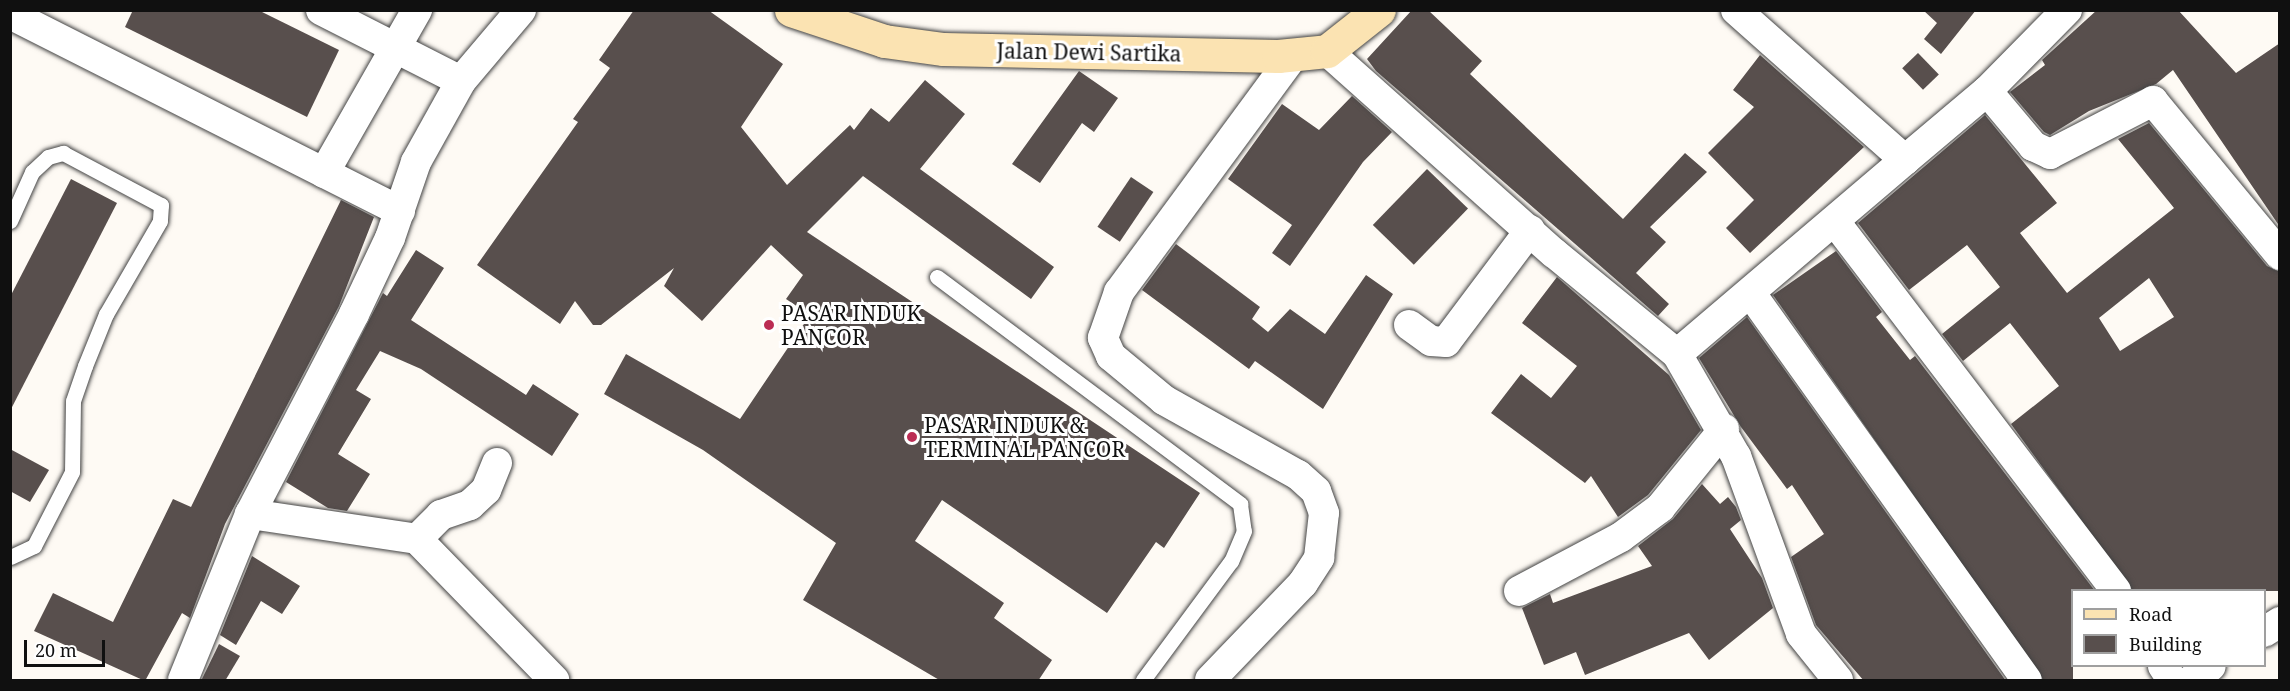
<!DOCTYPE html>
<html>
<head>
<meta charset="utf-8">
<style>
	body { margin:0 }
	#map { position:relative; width:2290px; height:691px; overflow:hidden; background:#fefaf4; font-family:"Noto Serif",serif }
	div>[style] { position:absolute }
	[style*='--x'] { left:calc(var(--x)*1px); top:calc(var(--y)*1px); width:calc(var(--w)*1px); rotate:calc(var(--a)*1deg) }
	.building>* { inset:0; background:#584f4d; transform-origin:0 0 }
	.roads { filter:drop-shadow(0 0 2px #434343) drop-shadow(0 0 2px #434343) }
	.lane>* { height:15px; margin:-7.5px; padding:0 7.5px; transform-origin:7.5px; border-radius:7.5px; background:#fff }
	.street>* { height:30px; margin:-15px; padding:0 15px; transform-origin:15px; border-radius:15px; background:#fff }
	.secondary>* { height:33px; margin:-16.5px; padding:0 16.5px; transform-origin:16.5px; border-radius:16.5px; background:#fbe3b2 }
	.dots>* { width:16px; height:16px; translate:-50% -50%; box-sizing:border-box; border:3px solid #fff; border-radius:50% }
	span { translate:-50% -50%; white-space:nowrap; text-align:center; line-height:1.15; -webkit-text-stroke:6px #fff; paint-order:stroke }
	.street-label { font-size:21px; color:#101010 }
	.poi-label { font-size:21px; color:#101010 }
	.left { translate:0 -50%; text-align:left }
	.frame { position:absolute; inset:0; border:12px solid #101010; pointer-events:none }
	.legend { position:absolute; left:2071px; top:589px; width:195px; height:78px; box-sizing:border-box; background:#fff; border:2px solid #9f9f9f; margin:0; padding:8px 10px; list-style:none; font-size:18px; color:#101010 }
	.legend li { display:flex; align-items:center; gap:12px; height:30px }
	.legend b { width:30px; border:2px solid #9f9f9f }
	.scale { position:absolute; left:24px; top:640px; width:81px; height:27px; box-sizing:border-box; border:3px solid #101010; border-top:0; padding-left:8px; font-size:18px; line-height:21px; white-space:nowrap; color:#101010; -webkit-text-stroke:4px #fff; paint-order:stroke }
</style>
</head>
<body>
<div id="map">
	<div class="building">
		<i style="clip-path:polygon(133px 10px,258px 10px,339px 50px,307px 117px,125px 27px)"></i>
		<i style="clip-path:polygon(634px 10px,708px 10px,783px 64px,741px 127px,787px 185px,850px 125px,854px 130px,871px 108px,889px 122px,925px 80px,965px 114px,920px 169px,1054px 267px,1031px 299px,863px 176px,807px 232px,1200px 493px,1164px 548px,1156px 542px,1107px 613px,942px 500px,915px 541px,1004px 603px,994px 618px,1052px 660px,1038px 681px,941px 681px,803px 600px,836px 543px,703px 450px,604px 394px,626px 354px,740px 419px,810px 315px,786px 299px,803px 275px,771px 245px,702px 321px,664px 286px,674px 268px,601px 325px,593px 325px,575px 301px,560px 324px,477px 265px,578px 122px,573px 119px,610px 68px,599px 60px)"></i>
		<i style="clip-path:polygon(1412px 10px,1428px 10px,1482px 61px,1470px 74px,1623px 219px,1685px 153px,1707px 172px,1650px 227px,1666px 242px,1636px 273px,1669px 304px,1658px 316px,1376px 71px,1367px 59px)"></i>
		<i style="clip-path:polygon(1923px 10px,1976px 10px,1941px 54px,1924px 39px,1937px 23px)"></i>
		<i style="clip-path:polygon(2097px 10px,2178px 10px,2236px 73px,2280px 43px,2280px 227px,2173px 70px,2156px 84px,2089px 111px,2050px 135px,2044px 132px,2010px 92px,2045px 65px,2042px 60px)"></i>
		<i style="left:1918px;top:53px;width:30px;height:22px;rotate:46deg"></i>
		<i style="clip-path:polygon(1760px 55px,1864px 147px,1750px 253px,1726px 228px,1754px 200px,1708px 153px,1754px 107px,1733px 90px)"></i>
		<i style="clip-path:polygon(1079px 71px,1118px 98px,1094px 132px,1082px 123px,1040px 183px,1012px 164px)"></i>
		<i style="clip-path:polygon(1352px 96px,1392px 132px,1363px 162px,1290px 266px,1272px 253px,1292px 225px,1228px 179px,1282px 104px,1319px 130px)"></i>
		<i style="clip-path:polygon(evenodd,1985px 115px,2057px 203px,2020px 233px,2067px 293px,2174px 208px,2118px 139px,2149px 123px,2267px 266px,2280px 272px,2280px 591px,2133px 591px,2011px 424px,2059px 386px,2010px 323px,1963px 361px,1942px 334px,2000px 287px,1967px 245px,1909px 290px,1858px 223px,1985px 115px,2149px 278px,2174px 317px,2120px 351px,2099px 318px,2149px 278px)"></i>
		<i style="left:1427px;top:169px;width:57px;height:78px;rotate:44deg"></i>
		<i style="left:1131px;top:177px;width:27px;height:60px;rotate:34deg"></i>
		<i style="clip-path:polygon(71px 179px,117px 203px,10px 411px,10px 297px)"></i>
		<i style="clip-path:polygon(341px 200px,374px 217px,339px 306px,225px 524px,190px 618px,182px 613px,145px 681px,34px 631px,53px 593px,113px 622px,173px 499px,191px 507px)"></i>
		<i style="clip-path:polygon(1176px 244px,1260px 307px,1252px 319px,1268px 332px,1290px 309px,1325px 334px,1366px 275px,1393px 294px,1323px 409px,1255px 361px,1249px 369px,1142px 290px)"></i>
		<i style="clip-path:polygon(416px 250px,444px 268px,411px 320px,526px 395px,533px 384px,579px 414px,552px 456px,421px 369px,380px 351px,356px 390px,371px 399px,338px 454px,370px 474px,347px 511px,328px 508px,286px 482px,383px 293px,387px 296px)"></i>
		<i style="clip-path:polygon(1836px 251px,1882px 312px,1876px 317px,1910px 360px,1915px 356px,2095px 591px,2073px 591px,2073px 681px,2044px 681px,1773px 295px)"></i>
		<i style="clip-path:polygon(1557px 277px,1669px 375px,1701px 430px,1648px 495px,1618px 517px,1591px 476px,1585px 483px,1491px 413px,1521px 374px,1551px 398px,1577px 366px,1522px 323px)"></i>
		<i style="clip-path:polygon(1747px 317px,2006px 681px,1864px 681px,1816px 625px,1791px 557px,1824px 534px,1792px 485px,1787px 489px,1741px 427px,1699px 358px)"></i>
		<i style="clip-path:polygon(10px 449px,49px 470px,30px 502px,10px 491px)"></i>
		<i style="clip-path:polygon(1702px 484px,1720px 504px,1728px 497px,1736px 507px,1741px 520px,1730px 529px,1762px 578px,1773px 608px,1709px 660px,1689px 633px,1585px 675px,1576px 652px,1544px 665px,1522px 608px,1550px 594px,1553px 603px,1652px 566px,1638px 546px,1673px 519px)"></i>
		<i style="clip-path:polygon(252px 556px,300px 586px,282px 614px,261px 601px,236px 645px,220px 635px)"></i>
		<i style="clip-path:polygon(219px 644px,240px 656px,225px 681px,201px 681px)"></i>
	</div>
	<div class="roads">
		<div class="lane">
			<i style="--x:10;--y:221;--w:54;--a:-65.8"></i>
			<i style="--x:32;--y:172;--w:22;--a:-43"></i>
			<i style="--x:48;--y:157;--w:16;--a:-15"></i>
			<i style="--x:63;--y:153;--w:111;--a:28"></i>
			<i style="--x:161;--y:205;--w:16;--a:94"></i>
			<i style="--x:160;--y:221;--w:108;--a:120.1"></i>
			<i style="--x:106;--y:314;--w:56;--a:112"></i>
			<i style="--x:85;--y:366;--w:37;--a:109"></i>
			<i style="--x:73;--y:401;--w:71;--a:90.8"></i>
			<i style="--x:72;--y:472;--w:83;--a:117.2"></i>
			<i style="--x:34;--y:546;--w:26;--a:155"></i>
			<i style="--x:937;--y:277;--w:379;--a:36.8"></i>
			<i style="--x:1240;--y:504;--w:27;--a:82"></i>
			<i style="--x:1244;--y:531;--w:33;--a:113"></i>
			<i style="--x:1231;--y:561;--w:148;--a:126.5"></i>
		</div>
		<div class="street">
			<i style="--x:321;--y:10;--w:157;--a:26.9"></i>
			<i style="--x:461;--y:81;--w:93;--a:-49.8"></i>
			<i style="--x:1736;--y:10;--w:226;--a:41.6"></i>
			<i style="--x:1905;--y:160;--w:107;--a:-40.1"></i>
			<i style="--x:1987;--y:91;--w:72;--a:50.1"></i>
			<i style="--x:2033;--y:146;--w:19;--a:25"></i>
			<i style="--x:2050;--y:154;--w:116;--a:-27.2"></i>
			<i style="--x:2153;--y:101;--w:200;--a:50.5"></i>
			<i style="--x:10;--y:14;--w:437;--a:26.8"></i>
			<i style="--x:1327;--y:51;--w:304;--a:41.7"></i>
			<i style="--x:1554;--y:253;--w:159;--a:39.4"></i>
			<i style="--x:1677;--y:354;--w:299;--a:-40.4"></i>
			<i style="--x:1987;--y:91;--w:114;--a:-45.4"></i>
			<i style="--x:324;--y:173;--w:188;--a:-60.3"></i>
			<i style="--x:1836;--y:223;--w:462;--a:52.7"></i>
			<i style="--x:1752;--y:295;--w:473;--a:54.5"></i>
			<i style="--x:1409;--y:325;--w:27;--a:36"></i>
			<i style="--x:1431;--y:341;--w:15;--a:4"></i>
			<i style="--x:1446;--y:342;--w:140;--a:-53.1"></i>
			<i style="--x:1677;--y:354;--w:118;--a:60"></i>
			<i style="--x:1736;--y:456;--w:189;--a:69.9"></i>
			<i style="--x:1801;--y:634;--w:59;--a:51.2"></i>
			<i style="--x:497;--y:463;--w:29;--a:112"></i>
			<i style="--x:486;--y:490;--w:22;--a:137"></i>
			<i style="--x:470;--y:505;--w:31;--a:161"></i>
			<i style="--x:441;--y:515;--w:34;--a:135"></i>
			<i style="--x:417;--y:539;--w:197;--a:45.8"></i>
			<i style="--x:250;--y:514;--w:169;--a:8.5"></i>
			<i style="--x:1519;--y:591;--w:115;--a:-27.9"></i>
			<i style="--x:1621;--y:537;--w:49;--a:-36.6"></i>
			<i style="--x:1660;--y:508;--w:102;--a:-51"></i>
			<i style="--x:2264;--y:632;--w:19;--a:-32"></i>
			<i style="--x:2163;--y:666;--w:17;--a:57"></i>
			<i style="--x:183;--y:680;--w:179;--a:-68"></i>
			<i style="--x:250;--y:514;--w:225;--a:-62.5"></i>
			<i style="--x:354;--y:314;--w:84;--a:-64.7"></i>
			<i style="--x:390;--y:238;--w:80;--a:-71.1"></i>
			<i style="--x:416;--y:162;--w:93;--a:-60.9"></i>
			<i style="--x:1210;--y:680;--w:134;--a:-46.2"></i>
			<i style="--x:1303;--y:583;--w:30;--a:-57"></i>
			<i style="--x:1319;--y:558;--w:45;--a:-83.7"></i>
			<i style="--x:1324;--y:513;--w:23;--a:-110"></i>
			<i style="--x:1316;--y:491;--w:24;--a:-138"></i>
			<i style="--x:1298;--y:475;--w:154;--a:-150.8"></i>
			<i style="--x:1164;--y:400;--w:69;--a:-140.3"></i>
			<i style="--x:1111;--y:356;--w:20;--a:-114"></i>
			<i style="--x:1103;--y:338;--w:49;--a:-70.8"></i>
			<i style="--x:1119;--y:292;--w:293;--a:-53.6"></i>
			<i style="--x:2191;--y:680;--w:24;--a:-35"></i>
		</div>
		<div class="secondary">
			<i style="--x:791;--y:10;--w:98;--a:18.4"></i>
			<i style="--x:884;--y:41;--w:60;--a:7.7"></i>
			<i style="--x:943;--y:49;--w:335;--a:1.2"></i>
			<i style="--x:1278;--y:56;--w:49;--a:-5.8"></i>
			<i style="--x:1327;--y:51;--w:66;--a:-38.3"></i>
		</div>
	</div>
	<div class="dots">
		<i style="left:769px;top:325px;background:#bb2d54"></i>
		<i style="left:912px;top:437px;background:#bb2d54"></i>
	</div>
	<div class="street-label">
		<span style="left:1089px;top:52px;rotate:1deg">Jalan Dewi Sartika</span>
	</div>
	<div class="poi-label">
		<span class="left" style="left:781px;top:325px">PASAR INDUK<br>PANCOR</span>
		<span class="left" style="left:924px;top:437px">PASAR INDUK &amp;<br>TERMINAL PANCOR</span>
	</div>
	<div class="frame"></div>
	<ul class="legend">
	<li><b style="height:8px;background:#fbe3b2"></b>Road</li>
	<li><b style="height:16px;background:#584f4d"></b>Building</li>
	</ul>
	<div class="scale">20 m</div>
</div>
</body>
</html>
